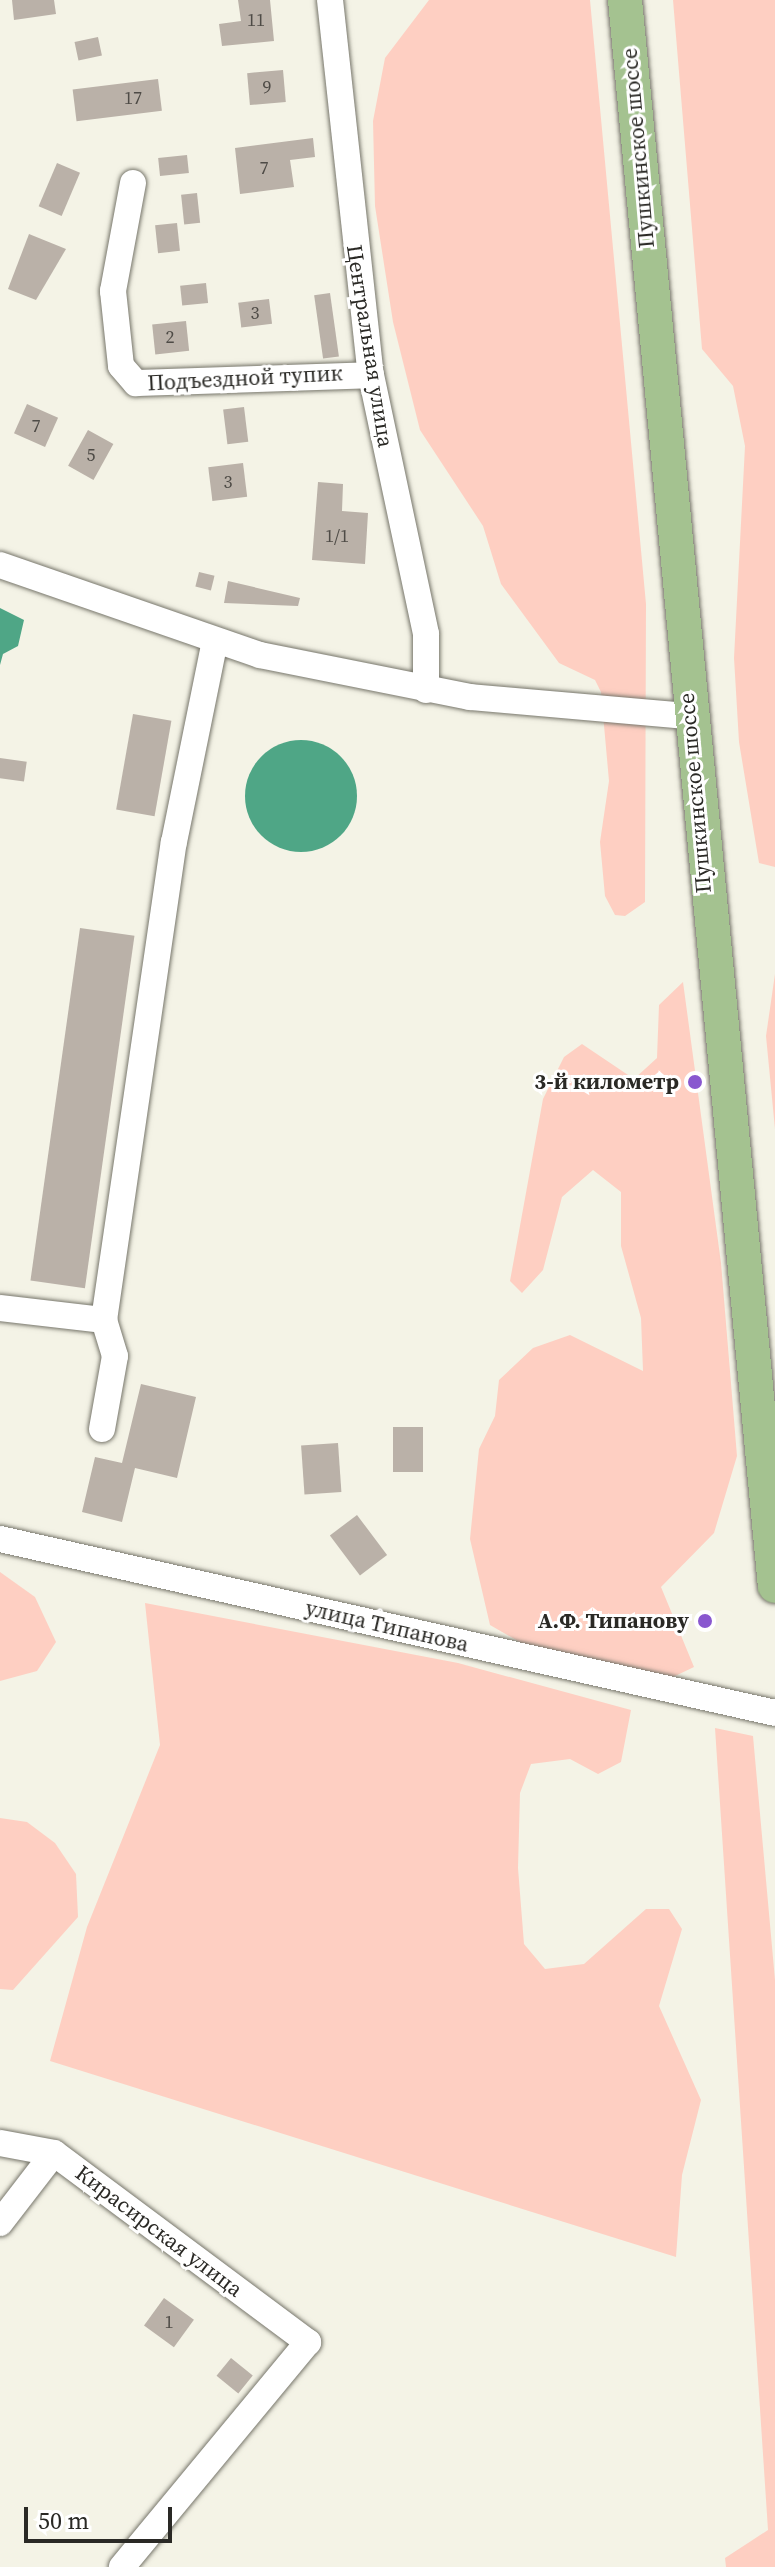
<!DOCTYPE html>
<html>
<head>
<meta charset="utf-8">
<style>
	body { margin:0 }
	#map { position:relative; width:775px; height:2567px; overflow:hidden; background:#f4f3e6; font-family:"Source Serif 4",serif }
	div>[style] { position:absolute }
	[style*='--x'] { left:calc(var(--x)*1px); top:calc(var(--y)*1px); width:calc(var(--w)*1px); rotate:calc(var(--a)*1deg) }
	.green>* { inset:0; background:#fecfc2 }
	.water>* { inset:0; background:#4fa686 }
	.round { border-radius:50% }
	.building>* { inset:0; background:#bab1a8; transform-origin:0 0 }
	.roads { filter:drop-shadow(0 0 2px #77766b) drop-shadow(0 0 2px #77766b) }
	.minor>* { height:26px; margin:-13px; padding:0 13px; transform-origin:13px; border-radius:13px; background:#fff }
	.major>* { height:34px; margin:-17px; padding:0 17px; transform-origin:17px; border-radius:17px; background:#a4c290 }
	.dots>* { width:22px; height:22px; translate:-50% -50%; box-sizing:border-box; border:4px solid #fff; border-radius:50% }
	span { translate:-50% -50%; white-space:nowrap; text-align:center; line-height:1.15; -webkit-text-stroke:6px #fff; paint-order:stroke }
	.number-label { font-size:18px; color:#4e4b46 }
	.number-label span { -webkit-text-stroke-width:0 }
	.street-label { font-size:22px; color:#2a2925 }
	.poi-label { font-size:22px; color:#2a2925; font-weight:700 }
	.right { translate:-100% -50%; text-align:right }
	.scale { position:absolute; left:24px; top:2507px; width:148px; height:36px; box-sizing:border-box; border:4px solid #2a2925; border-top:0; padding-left:10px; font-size:24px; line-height:28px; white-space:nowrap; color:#2a2925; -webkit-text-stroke:6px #fff; paint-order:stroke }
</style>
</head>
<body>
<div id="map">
	<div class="green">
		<i style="clip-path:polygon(429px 0,590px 0,646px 604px,645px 902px,625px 916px,615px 915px,605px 896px,600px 842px,609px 781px,601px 692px,595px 680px,559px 663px,501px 584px,483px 526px,420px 430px,393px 322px,375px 206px,373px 121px,385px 58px)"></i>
		<i style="clip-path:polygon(673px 0,775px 0,775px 867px,759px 863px,739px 742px,734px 658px,745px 446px,733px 386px,702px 349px)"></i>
		<i style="clip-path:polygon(775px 974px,775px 1129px,766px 1036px)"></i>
		<i style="clip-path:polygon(683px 982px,721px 1263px,737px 1456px,714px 1533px,661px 1587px,694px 1667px,654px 1686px,532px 1649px,490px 1625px,470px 1539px,479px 1449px,495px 1416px,499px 1380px,533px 1348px,570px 1335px,643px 1371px,641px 1318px,621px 1246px,621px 1192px,593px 1170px,562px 1197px,543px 1270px,522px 1293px,510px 1281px,543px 1099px,564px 1057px,582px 1044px,634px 1079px,657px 1058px,659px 1005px)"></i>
		<i style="clip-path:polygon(0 1572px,35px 1597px,56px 1642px,37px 1671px,0 1681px)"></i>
		<i style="clip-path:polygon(145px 1603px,458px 1663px,631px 1710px,621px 1762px,598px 1774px,570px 1759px,531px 1764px,520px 1793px,518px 1868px,524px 1944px,545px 1969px,584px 1964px,646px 1909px,669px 1909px,682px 1929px,659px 2006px,701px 2100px,682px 2175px,676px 2257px,50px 2061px,87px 1927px,160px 1745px)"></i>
		<i style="clip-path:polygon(715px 1728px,753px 1736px,775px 1980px,775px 2567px,726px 2567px,725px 2558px,768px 2530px)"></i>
		<i style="clip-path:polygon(0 1818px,27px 1822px,55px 1843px,76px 1874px,78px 1917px,13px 1990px,0 1989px)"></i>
	</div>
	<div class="water">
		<i style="clip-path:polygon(0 608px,24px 620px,18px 646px,3px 654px,0 665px)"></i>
		<i class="round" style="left:245px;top:740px;width:112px;height:112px"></i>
	</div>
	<div class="building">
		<i style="clip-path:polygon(12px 0,54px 0,56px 14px,14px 20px)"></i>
		<i style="clip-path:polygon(238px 0,270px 0,274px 41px,222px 46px,219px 24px,241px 21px)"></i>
		<i style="left:98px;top:37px;width:19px;height:24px;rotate:78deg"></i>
		<i style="left:283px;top:70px;width:32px;height:36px;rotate:85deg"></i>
		<i style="left:158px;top:79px;width:32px;height:86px;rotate:83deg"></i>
		<i style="clip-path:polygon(313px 138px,315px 157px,290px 160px,294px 187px,240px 194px,235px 148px)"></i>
		<i style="left:187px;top:155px;width:18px;height:29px;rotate:84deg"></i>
		<i style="left:57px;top:163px;width:25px;height:47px;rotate:23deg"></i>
		<i style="left:197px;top:193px;width:30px;height:16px;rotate:84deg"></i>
		<i style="left:177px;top:223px;width:28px;height:22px;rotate:84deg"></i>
		<i style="clip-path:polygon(29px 234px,66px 249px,36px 300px,8px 289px)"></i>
		<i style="left:206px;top:283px;width:20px;height:26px;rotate:84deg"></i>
		<i style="left:330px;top:293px;width:64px;height:16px;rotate:82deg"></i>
		<i style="left:269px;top:299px;width:25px;height:31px;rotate:83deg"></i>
		<i style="left:186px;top:321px;width:30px;height:34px;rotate:84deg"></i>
		<i style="left:27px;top:404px;width:34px;height:32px;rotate:24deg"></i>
		<i style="left:244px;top:407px;width:35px;height:21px;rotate:83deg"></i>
		<i style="left:88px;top:430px;width:29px;height:41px;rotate:29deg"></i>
		<i style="left:243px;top:463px;width:34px;height:35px;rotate:83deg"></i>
		<i style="clip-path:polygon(318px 482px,343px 484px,342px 511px,368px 513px,365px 564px,312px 560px)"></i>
		<i style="left:199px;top:572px;width:16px;height:15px;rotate:14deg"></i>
		<i style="clip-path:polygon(228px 581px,300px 598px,298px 606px,224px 603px)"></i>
		<i style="left:133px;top:714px;width:39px;height:97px;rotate:10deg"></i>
		<i style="left:0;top:758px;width:27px;height:20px;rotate:8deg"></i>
		<i style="left:80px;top:928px;width:55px;height:356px;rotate:8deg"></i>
		<i style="clip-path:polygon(141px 1384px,196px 1397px,177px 1478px,135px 1468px,122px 1522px,82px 1512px,95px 1457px,122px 1463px)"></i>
		<i style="left:393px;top:1427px;width:30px;height:45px"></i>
		<i style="left:338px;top:1443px;width:49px;height:37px;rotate:86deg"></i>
		<i style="left:357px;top:1515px;width:50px;height:34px;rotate:53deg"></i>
		<i style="left:164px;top:2298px;width:37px;height:34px;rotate:36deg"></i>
		<i style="left:231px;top:2358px;width:28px;height:23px;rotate:39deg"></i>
	</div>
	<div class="roads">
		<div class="minor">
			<i style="--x:330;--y:0;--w:377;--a:83.8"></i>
			<i style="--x:371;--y:375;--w:265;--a:78"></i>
			<i style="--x:426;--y:634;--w:56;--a:90"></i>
			<i style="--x:133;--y:183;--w:110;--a:100.5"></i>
			<i style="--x:113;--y:291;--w:75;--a:83.9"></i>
			<i style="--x:121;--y:366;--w:23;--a:49"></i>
			<i style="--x:136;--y:383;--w:235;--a:-1.9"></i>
			<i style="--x:0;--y:565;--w:275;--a:19.1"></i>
			<i style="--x:260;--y:655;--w:214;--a:11.3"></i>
			<i style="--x:470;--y:697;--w:219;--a:5"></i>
			<i style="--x:0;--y:1308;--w:105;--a:6.6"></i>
			<i style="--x:102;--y:1429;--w:74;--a:-79.9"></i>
			<i style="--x:115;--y:1356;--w:38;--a:-107"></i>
			<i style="--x:104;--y:1320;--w:483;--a:-81.7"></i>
			<i style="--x:174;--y:842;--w:201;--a:-78.5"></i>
			<i style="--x:0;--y:1539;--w:794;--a:12.65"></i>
			<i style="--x:0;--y:2143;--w:55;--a:10.5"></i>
			<i style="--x:54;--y:2153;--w:317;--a:36.7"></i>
			<i style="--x:308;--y:2342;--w:292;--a:129.6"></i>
			<i style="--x:0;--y:2223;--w:88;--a:-52.4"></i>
		</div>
		<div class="major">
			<i style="--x:625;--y:0;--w:1593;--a:84.6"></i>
		</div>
	</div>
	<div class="dots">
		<i style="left:695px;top:1082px;background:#8957cf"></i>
		<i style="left:705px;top:1621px;background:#8957cf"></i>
	</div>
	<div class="number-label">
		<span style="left:256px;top:20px">11</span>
		<span style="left:267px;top:87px">9</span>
		<span style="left:133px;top:98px">17</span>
		<span style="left:264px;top:168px">7</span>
		<span style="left:255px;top:313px">3</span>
		<span style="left:170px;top:337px">2</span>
		<span style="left:36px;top:426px">7</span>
		<span style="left:91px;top:455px">5</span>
		<span style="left:228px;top:482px">3</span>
		<span style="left:337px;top:536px">1/1</span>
		<span style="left:169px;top:2322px">1</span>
	</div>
	<div class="street-label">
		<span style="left:638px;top:148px;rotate:-95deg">Пушкинское шоссе</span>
		<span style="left:370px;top:346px;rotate:81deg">Центральная улица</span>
		<span style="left:245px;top:378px;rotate:-3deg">Подъездной тупик</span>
		<span style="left:695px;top:793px;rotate:-95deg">Пушкинское шоссе</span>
		<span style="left:387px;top:1626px;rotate:13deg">улица Типанова</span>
		<span style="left:159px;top:2231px;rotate:37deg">Кирасирская улица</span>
	</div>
	<div class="poi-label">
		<span class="right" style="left:679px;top:1082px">3-й километр</span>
		<span class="right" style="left:689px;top:1621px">А.Ф. Типанову</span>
	</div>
	<div class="scale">50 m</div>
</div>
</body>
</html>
